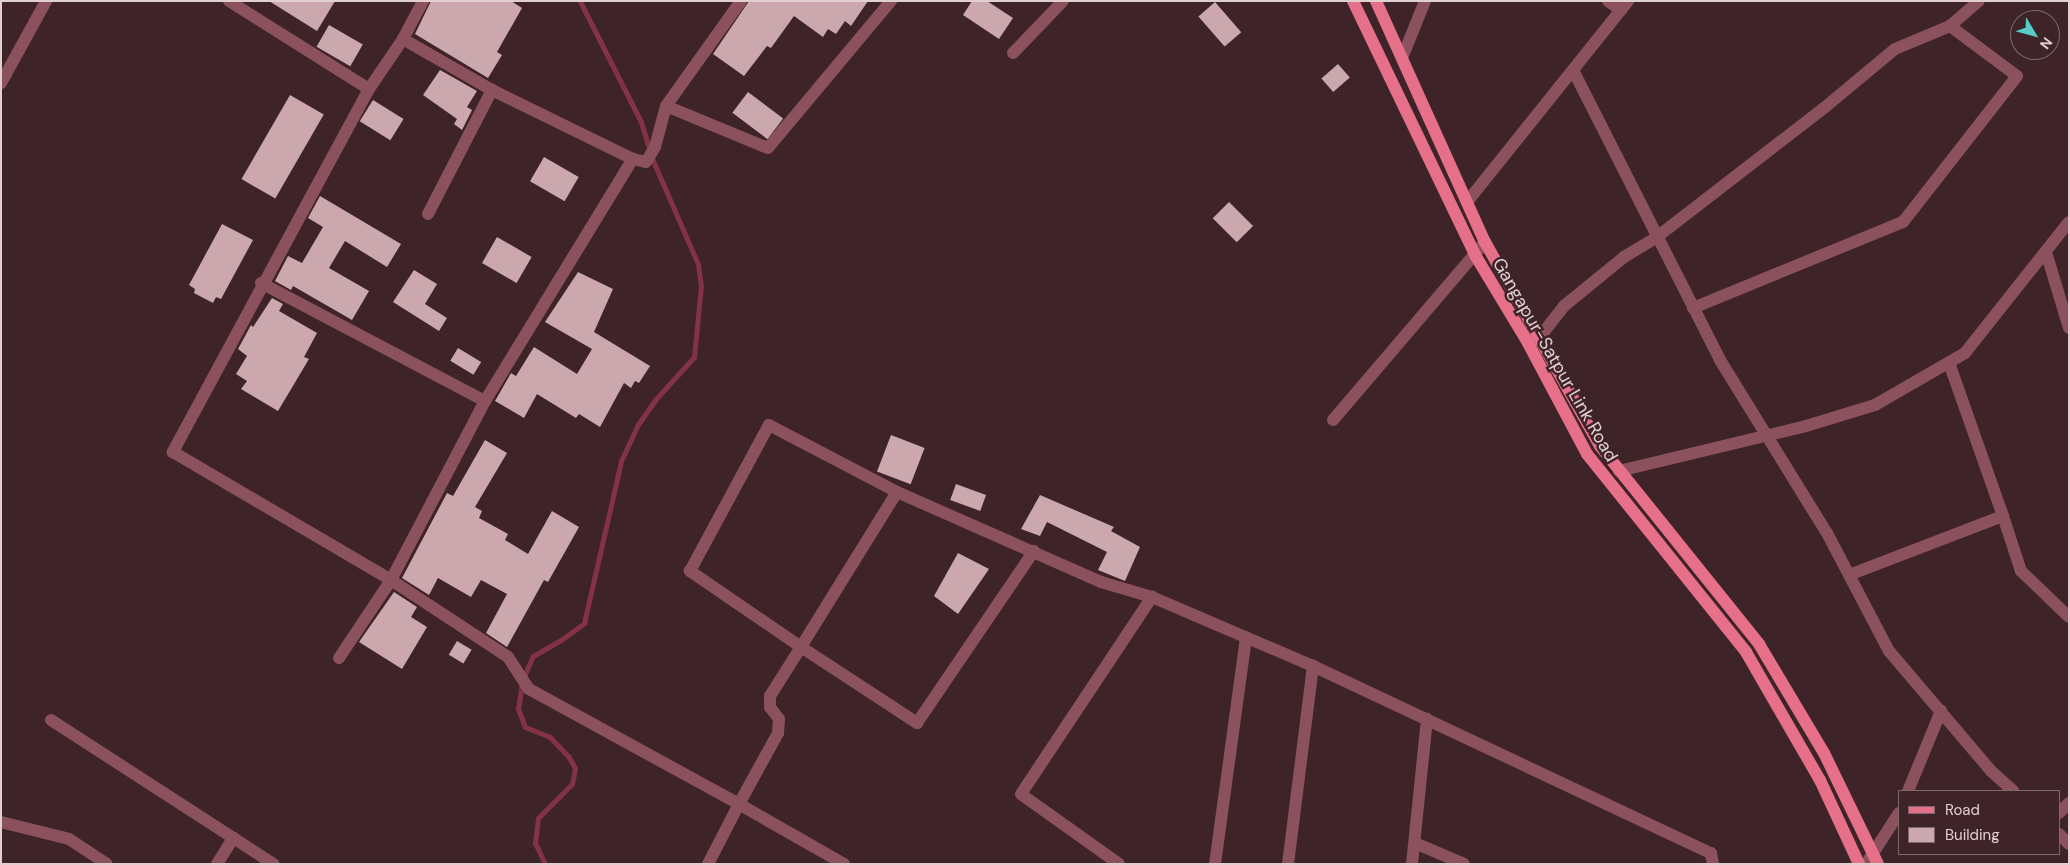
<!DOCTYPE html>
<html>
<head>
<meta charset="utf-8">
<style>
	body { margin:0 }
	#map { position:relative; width:2070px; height:865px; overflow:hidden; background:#3e2429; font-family:"DM Sans",sans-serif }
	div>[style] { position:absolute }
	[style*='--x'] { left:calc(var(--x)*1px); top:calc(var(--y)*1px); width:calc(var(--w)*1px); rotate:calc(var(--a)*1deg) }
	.stream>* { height:5px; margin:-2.5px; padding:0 2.5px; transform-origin:2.5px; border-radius:2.5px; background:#843246 }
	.building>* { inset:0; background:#caa8ad; transform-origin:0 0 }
	.minor>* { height:12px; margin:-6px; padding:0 6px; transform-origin:6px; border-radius:6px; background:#8b515c }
	.primary>* { height:12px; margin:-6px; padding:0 6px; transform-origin:6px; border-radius:6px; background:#e6708a }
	span { translate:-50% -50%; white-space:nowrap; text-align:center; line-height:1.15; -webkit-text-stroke:5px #3e2429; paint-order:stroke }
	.street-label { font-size:18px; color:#e1cfd1 }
	.frame { position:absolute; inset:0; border:2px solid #e1cfd1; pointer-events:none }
	.legend { position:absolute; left:1898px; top:790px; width:162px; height:65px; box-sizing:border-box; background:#3e2429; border:1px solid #7f686c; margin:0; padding:6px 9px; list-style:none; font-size:15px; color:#e1cfd1 }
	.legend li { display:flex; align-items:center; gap:10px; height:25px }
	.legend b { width:25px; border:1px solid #7f686c }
	.north { position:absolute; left:2010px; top:10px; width:50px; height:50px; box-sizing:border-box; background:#3e2429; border:1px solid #7f686c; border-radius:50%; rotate:127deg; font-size:14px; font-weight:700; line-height:20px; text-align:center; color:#e1cfd1 }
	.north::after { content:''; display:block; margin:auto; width:18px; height:22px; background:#56cec4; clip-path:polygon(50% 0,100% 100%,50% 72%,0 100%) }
</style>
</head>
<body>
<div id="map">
	<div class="stream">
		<i style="--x:545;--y:864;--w:23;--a:-115"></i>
		<i style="--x:535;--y:843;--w:25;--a:-83"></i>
		<i style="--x:538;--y:818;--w:48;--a:-45"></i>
		<i style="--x:572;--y:784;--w:16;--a:-79"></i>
		<i style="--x:575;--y:768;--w:13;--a:-119"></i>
		<i style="--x:569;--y:757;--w:28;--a:-134"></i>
		<i style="--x:550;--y:737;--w:27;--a:-158"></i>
		<i style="--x:525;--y:727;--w:19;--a:-111"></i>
		<i style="--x:518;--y:709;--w:30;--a:-81"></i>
		<i style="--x:523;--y:679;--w:25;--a:-67"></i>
		<i style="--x:533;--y:656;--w:32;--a:-30"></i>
		<i style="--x:561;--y:640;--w:29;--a:-36"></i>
		<i style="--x:584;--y:623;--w:166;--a:-77.1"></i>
		<i style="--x:621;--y:461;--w:38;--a:-65"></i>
		<i style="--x:637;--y:426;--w:32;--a:-55"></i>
		<i style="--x:655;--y:400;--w:58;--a:-47.8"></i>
		<i style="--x:694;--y:357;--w:71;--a:-84.4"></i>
		<i style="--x:701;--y:286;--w:22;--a:-98"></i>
		<i style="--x:698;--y:264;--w:112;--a:-113.6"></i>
		<i style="--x:653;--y:161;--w:41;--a:-107.1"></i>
		<i style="--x:641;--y:122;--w:136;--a:-116.8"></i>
	</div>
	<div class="building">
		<i style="clip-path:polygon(269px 1px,335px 1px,317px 31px)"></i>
		<i style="clip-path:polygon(431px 1px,511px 1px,522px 8px,497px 52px,502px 55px,488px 78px,415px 34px)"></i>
		<i style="clip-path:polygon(749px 1px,868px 1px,851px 26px,845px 21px,836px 34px,828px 29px,823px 37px,794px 16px,771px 48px,767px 46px,744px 76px,713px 54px)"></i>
		<i style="clip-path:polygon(972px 1px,987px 1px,1013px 18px,999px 39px,963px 15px)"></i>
		<i style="left:1215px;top:2px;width:40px;height:22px;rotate:49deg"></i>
		<i style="left:329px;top:25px;width:39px;height:25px;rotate:30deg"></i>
		<i style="left:1338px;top:64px;width:18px;height:22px;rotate:49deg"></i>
		<i style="clip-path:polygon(440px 70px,477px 91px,467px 107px,472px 110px,462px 130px,454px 124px,457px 119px,423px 95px)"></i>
		<i style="left:748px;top:92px;width:44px;height:26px;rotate:37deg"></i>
		<i style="left:290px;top:95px;width:39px;height:97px;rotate:30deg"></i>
		<i style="left:373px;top:100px;width:36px;height:25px;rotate:32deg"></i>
		<i style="left:544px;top:157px;width:40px;height:28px;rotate:30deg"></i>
		<i style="clip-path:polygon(320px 196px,401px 244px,387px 267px,345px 241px,329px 268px,369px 291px,352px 320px,293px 286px,291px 290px,275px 281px,288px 256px,302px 263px,323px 227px,308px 218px)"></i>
		<i style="left:1229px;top:202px;width:34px;height:23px;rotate:45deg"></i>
		<i style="clip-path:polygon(222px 224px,253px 240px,221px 299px,216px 297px,213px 303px,194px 293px,195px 289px,189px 285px)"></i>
		<i style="left:497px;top:237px;width:40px;height:30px;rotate:30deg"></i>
		<i style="clip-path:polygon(414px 270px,437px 284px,425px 304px,447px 318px,439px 331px,393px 302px)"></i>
		<i style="clip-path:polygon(578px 272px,613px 289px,594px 332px,650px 366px,639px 383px,635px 381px,631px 388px,624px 383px,600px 427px,579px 414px,576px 418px,537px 394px,524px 418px,495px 401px,511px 373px,516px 376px,534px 347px,577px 374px,592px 349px,545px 322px)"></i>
		<i style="clip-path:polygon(272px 298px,283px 304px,279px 311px,317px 333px,304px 357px,309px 359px,278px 411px,241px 389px,247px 381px,236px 374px,247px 356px,238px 349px,251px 325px,253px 327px)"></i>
		<i style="left:458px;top:348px;width:27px;height:15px;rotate:31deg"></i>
		<i style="left:891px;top:435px;width:36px;height:39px;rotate:21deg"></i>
		<i style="clip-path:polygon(485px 440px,507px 453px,475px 507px,482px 511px,479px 518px,508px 534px,505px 540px,528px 554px,552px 511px,579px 527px,548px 582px,544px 580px,507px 647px,486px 633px,507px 594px,481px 580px,471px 597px,438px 578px,429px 595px,402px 578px,447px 493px,453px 496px)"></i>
		<i style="left:956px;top:484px;width:32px;height:17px;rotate:20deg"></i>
		<i style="clip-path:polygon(1040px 495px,1114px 527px,1111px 531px,1140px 547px,1125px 581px,1098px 570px,1107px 552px,1047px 522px,1040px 536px,1021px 529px)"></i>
		<i style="clip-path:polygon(958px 553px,989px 569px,958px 614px,934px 596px)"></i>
		<i style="clip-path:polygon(394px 592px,417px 607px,411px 617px,427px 627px,402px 669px,359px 642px)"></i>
		<i style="left:457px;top:641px;width:17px;height:16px;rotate:31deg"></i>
	</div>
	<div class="minor">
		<i style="--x:229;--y:1;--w:165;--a:32.2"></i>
		<i style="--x:423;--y:1;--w:43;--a:117.8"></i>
		<i style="--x:403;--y:39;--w:60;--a:124.2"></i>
		<i style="--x:369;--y:89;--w:413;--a:118.4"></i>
		<i style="--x:173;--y:452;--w:253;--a:30.4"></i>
		<i style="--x:391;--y:580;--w:140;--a:33.3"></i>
		<i style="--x:508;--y:657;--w:38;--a:57"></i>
		<i style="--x:529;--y:689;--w:239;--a:28.7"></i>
		<i style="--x:739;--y:804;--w:68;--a:117.3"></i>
		<i style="--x:1608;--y:1;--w:16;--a:35"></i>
		<i style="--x:403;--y:39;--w:103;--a:29.8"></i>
		<i style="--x:492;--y:90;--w:157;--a:26.1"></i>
		<i style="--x:1013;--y:53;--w:72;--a:-46.1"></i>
		<i style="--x:1402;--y:58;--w:61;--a:-68"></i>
		<i style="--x:1574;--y:72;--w:323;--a:63.1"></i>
		<i style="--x:1720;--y:360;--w:203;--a:58.3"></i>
		<i style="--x:1827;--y:533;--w:133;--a:62.3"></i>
		<i style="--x:1889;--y:651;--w:157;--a:49.6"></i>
		<i style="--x:1991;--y:771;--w:30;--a:42"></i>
		<i style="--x:1;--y:83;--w:94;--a:-61.2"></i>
		<i style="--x:666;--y:106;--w:110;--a:22.4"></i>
		<i style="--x:768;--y:148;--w:192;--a:-50.1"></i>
		<i style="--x:1467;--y:202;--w:258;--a:-51.3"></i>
		<i style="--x:428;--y:214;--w:140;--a:-62.7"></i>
		<i style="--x:2046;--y:252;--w:79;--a:73.2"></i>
		<i style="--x:261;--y:283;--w:253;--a:27.8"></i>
		<i style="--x:1693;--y:308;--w:227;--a:-22.3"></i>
		<i style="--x:1903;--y:222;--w:185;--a:-52"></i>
		<i style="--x:2017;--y:76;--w:84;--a:-143.3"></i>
		<i style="--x:1530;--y:342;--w:10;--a:-24"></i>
		<i style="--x:1539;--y:338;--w:41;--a:-52"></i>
		<i style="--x:1564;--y:306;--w:77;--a:-39.2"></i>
		<i style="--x:1624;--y:257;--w:39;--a:-31"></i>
		<i style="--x:1657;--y:237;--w:211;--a:-37.7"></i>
		<i style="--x:1824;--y:108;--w:92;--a:-39.7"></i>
		<i style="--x:1895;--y:49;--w:60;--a:-22.7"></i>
		<i style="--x:1950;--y:26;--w:38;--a:-41"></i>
		<i style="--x:1333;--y:420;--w:234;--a:-49.5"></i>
		<i style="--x:1619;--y:471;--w:192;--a:-13.5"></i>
		<i style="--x:1806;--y:426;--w:72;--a:-16.9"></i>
		<i style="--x:1875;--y:405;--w:104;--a:-30"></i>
		<i style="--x:1965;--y:353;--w:167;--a:-51.6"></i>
		<i style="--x:897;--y:492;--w:182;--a:121.8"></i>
		<i style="--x:801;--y:647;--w:135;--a:-145.6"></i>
		<i style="--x:690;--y:571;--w:166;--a:-61.6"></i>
		<i style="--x:769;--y:425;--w:144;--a:27.6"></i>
		<i style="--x:897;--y:492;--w:223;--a:23.8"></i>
		<i style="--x:1101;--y:582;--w:53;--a:16.4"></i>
		<i style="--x:1152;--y:597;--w:175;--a:23.2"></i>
		<i style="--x:1313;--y:666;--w:440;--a:25.2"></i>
		<i style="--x:1711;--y:853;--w:11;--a:80"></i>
		<i style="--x:2003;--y:516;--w:58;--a:71.9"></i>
		<i style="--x:2021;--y:571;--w:66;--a:43.8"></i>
		<i style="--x:1849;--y:575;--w:165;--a:-21"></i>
		<i style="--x:2003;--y:516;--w:162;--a:-109.4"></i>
		<i style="--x:339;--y:658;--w:94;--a:-56.3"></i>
		<i style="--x:391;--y:580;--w:202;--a:-62.3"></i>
		<i style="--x:485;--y:401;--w:284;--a:-58.6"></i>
		<i style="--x:633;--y:159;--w:13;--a:13"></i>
		<i style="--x:646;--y:162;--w:17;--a:-59"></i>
		<i style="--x:655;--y:147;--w:42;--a:-75"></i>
		<i style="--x:666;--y:106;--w:129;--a:-54.5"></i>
		<i style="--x:51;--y:720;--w:265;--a:32.9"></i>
		<i style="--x:1908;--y:791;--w:87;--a:-67.6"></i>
		<i style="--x:2059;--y:813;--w:14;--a:-45"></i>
		<i style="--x:1;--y:822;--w:70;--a:14"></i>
		<i style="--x:69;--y:839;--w:45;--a:33.3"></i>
		<i style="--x:2059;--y:834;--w:14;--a:45"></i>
		<i style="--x:1415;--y:843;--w:53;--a:23.2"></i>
		<i style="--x:217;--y:864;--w:31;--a:-58"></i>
		<i style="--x:844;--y:864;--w:121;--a:-150.3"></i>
		<i style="--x:739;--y:804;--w:81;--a:-61.2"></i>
		<i style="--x:778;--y:733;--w:14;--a:-86"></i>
		<i style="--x:779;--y:719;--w:15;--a:-127"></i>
		<i style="--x:770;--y:707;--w:11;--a:-90"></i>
		<i style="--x:770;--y:696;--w:58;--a:-57.7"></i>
		<i style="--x:801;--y:647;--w:139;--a:33.2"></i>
		<i style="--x:917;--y:723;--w:208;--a:-55.8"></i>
		<i style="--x:1119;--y:864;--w:120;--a:-144.5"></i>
		<i style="--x:1021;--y:794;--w:237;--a:-56.4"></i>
		<i style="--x:1215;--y:864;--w:229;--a:-82.2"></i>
		<i style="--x:1288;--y:864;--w:200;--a:-82.8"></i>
		<i style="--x:1412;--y:864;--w:146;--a:-84.1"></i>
		<i style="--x:1866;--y:864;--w:61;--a:-57.1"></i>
	</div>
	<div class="primary">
		<i style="--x:1353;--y:1;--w:282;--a:64.3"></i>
		<i style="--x:1475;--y:255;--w:103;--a:58.9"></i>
		<i style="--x:1528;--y:343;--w:126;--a:62"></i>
		<i style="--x:1587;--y:454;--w:254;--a:51.2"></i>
		<i style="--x:1746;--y:652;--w:148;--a:60"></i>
		<i style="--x:1820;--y:780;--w:93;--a:65.1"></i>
		<i style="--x:1376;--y:1;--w:265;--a:65.7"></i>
		<i style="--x:1485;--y:242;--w:234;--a:60.6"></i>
		<i style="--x:1600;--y:446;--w:254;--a:51.2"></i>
		<i style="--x:1759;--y:644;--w:127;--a:59.2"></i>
		<i style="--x:1824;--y:753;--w:123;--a:64.1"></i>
	</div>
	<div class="street-label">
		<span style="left:1555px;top:360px;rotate:60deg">Gangapur-Satpur Link Road</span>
	</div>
	<div class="frame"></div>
	<ul class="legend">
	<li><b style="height:6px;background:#e6708a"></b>Road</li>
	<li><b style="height:14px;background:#caa8ad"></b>Building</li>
	</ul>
	<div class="north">N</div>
</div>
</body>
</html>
